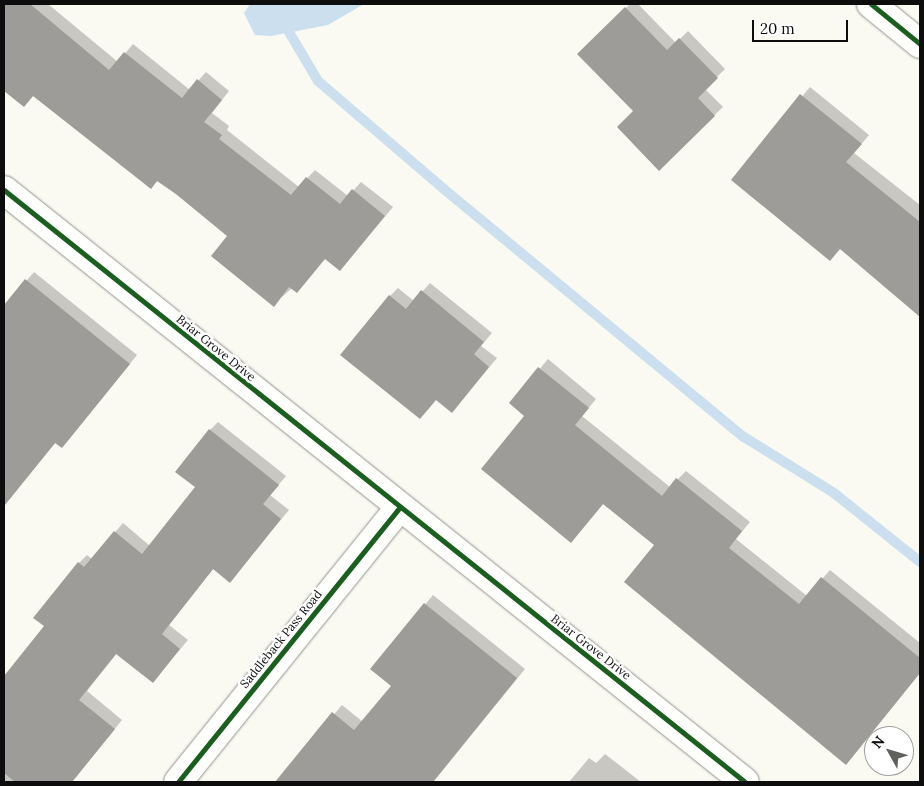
<!DOCTYPE html>
<html>
<head>
<meta charset="utf-8">
<style>
	body { margin:0 }
	#map { position:relative; width:924px; height:786px; overflow:hidden; background:#faf9f2; font-family:Lora,serif }
	div>[style] { position:absolute }
	[style*='--x'] { left:calc(var(--x)*1px); top:calc(var(--y)*1px); width:calc(var(--w)*1px); rotate:calc(var(--a)*1deg) }
	.water>* { inset:0; background:#ccdfef }
	.shadow>* { inset:0; background:#0003 }
	.stream>* { height:10px; margin:-5px; padding:0 5px; transform-origin:5px; border-radius:5px; background:#ccdfef }
	.building>* { inset:0; background:#9d9c98 }
	.roads { filter:drop-shadow(0 0 1px #949390) drop-shadow(0 0 1px #949390) }
	.street>* { height:28px; margin:-14px; padding:0 14px; transform-origin:14px; border-radius:14px; background:#fefefd }
	.cycleway>* { height:5px; margin:-2.5px; padding:0 2.5px; transform-origin:2.5px; border-radius:2.5px; background:#1b5e20 }
	span { translate:-50% -50%; white-space:nowrap; text-align:center; line-height:1.15; -webkit-text-stroke:5px #fff; paint-order:stroke }
	.street-label { font-size:12px; color:#0d0d0d }
	.frame { position:absolute; inset:0; border:5px solid #0d0d0d; pointer-events:none }
	.north { position:absolute; left:864px; top:726px; width:50px; height:50px; box-sizing:border-box; background:#fff; border:1px solid #9e9e9e; border-radius:50%; rotate:309deg; font-size:14px; font-weight:700; line-height:20px; text-align:center; color:#0d0d0d }
	.north::after { content:''; display:block; margin:auto; width:18px; height:22px; background:#60605d; clip-path:polygon(50% 0,100% 100%,50% 72%,0 100%) }
	.scale { position:absolute; left:752px; top:20px; width:96px; height:22px; box-sizing:border-box; border:2px solid #0d0d0d; border-top:0; padding-left:6px; font-size:15px; line-height:18px; white-space:nowrap; color:#0d0d0d; -webkit-text-stroke:4px #fff; paint-order:stroke }
</style>
</head>
<body>
<div id="map">
	<div class="water">
		<i style="clip-path:polygon(250px 4px,364px 4px,328px 25px,271px 36px,255px 35px,244px 13px)"></i>
	</div>
	<div class="shadow">
		<i style="clip-path:polygon(4px 4px,48px 4px,118px 62px,133px 44px,190px 90px,206px 72px,229px 91px,212px 113px,229px 126px,227px 130px,299px 187px,315px 170px,348px 196px,361px 182px,393px 207px,340px 270px,326px 258px,282px 297px,229px 236px,158px 180px,151px 188px,34px 95px,24px 106px,4px 89px)"></i>
		<i style="clip-path:polygon(630px 4px,638px 4px,676px 43px,688px 31px,725px 69px,705px 89px,723px 107px,659px 169px,635px 111px,579px 54px)"></i>
		<i style="clip-path:polygon(810px 87px,869px 135px,854px 153px,920px 205px,920px 315px,841px 248px,830px 259px,732px 180px)"></i>
		<i style="clip-path:polygon(34px 272px,137px 355px,70px 438px,56px 442px,4px 506px,4px 307px)"></i>
		<i style="clip-path:polygon(430px 283px,492px 333px,481px 346px,497px 358px,452px 412px,390px 296px,398px 288px,414px 301px)"></i>
		<i style="clip-path:polygon(548px 359px,596px 399px,582px 416px,670px 487px,686px 471px,750px 522px,736px 539px,807px 596px,830px 570px,920px 643px,920px 673px,846px 763px,655px 545px,604px 503px,571px 541px,526px 416px,511px 403px)"></i>
		<i style="clip-path:polygon(218px 422px,286px 476px,270px 495px,289px 510px,230px 581px,214px 568px,169px 625px,188px 640px,153px 681px,117px 653px,87px 691px,122px 720px,72px 782px,55px 782px,46px 775px,40px 782px,4px 782px,4px 678px,46px 626px,79px 563px,87px 555px,92px 559px,123px 523px,150px 546px,197px 487px,210px 430px)"></i>
		<i style="clip-path:polygon(433px 595px,525px 669px,434px 781px,436px 782px,286px 782px,280px 778px,342px 705px,363px 722px,392px 685px,372px 669px)"></i>
		<i style="clip-path:polygon(605px 754px,641px 782px,569px 782px,589px 758px,596px 763px)"></i>
	</div>
	<div class="stream">
		<i style="--x:289;--y:32;--w:57;--a:59.4"></i>
		<i style="--x:318;--y:81;--w:167;--a:40.6"></i>
		<i style="--x:445;--y:190;--w:388;--a:39.6"></i>
		<i style="--x:744;--y:437;--w:106;--a:31.9"></i>
		<i style="--x:834;--y:493;--w:110;--a:38.7"></i>
	</div>
	<div class="building">
		<i style="clip-path:polygon(4px 4px,30px 4px,109px 70px,124px 52px,182px 98px,197px 79px,222px 100px,204px 122px,222px 135px,219px 139px,291px 195px,306px 177px,340px 204px,352px 189px,385px 216px,340px 271px,325px 259px,297px 293px,289px 287px,274px 307px,211px 256px,227px 236px,176px 194px,157px 181px,151px 189px,33px 96px,24px 107px,4px 91px)"></i>
		<i style="clip-path:polygon(625px 7px,667px 50px,679px 38px,718px 78px,698px 98px,715px 116px,659px 171px,617px 127px,633px 111px,577px 54px)"></i>
		<i style="clip-path:polygon(800px 94px,862px 144px,846px 162px,920px 222px,920px 317px,840px 249px,830px 261px,731px 180px)"></i>
		<i style="clip-path:polygon(25px 279px,130px 364px,62px 448px,55px 443px,4px 506px,4px 305px)"></i>
		<i style="clip-path:polygon(421px 290px,484px 342px,474px 354px,489px 367px,452px 413px,436px 400px,420px 419px,340px 355px,389px 295px,406px 309px)"></i>
		<i style="clip-path:polygon(538px 367px,589px 408px,575px 425px,662px 496px,676px 478px,742px 531px,729px 548px,799px 604px,821px 577px,920px 658px,920px 673px,846px 765px,624px 582px,654px 545px,603px 504px,571px 543px,481px 469px,524px 416px,509px 403px)"></i>
		<i style="clip-path:polygon(209px 429px,279px 485px,263px 504px,281px 519px,230px 583px,213px 569px,162px 634px,180px 649px,153px 683px,116px 654px,79px 700px,115px 729px,72px 782px,15px 782px,4px 773px,4px 676px,44px 626px,33px 618px,78px 562px,84px 567px,114px 531px,142px 554px,195px 487px,175px 472px)"></i>
		<i style="clip-path:polygon(424px 603px,517px 678px,433px 782px,275px 782px,332px 712px,354px 730px,391px 686px,370px 669px)"></i>
	</div>
	<div class="roads">
		<div class="street">
			<i style="--x:871;--y:4;--w:63;--a:39.2"></i>
			<i style="--x:4;--y:190;--w:948;--a:38.62"></i>
			<i style="--x:178;--y:782;--w:352;--a:-51.1"></i>
		</div>
	</div>
	<div class="cycleway">
		<i style="--x:871;--y:4;--w:63;--a:39.2"></i>
		<i style="--x:4;--y:190;--w:948;--a:38.62"></i>
		<i style="--x:178;--y:782;--w:352;--a:-51.1"></i>
	</div>
	<div class="street-label">
		<span style="left:216px;top:348px;rotate:39deg">Briar Grove Drive</span>
		<span style="left:281px;top:639px;rotate:-51deg">Saddleback Pass Road</span>
		<span style="left:591px;top:647px;rotate:38deg">Briar Grove Drive</span>
	</div>
	<div class="frame"></div>
	<div class="north">N</div>
	<div class="scale">20 m</div>
</div>
</body>
</html>
